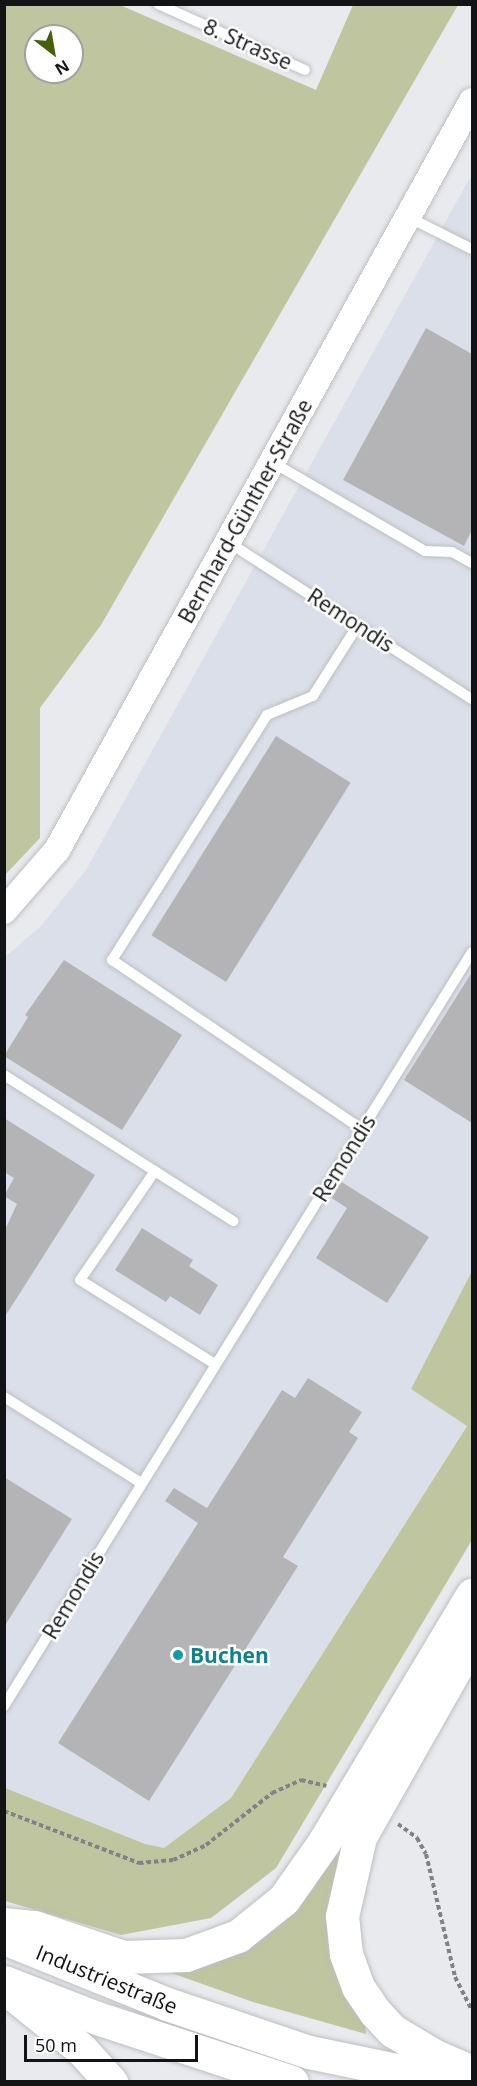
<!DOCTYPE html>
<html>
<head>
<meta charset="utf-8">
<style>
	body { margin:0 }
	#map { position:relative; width:477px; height:2086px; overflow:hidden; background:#e9eaed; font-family:"Open Sans",sans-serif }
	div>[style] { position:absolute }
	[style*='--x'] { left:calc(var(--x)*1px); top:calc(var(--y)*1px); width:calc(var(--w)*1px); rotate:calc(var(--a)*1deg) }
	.built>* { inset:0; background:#dbdfe9 }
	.green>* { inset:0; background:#bfc59f }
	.building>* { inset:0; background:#b4b4b7; transform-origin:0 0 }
	.path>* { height:4px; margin-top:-2px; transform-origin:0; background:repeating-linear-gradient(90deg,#818284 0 4.5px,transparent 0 7.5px) }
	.roads { filter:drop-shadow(0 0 2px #bdbfc2) drop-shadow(0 0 2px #bdbfc2) }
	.service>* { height:10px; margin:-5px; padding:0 5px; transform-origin:5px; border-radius:5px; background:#fff }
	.tertiary>* { height:26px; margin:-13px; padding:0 13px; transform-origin:13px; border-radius:13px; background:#fff }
	.trunk>* { height:33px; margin:-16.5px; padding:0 16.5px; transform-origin:16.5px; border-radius:16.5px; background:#fff }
	.motorway>* { height:33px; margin:-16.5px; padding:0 16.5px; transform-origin:16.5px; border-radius:16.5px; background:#fff }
	.dots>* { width:16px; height:16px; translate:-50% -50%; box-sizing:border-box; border:3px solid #fff; border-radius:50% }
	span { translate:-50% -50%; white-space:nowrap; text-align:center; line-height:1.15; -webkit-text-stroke:5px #fff; paint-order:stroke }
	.street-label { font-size:21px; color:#121314 }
	.culture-label { font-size:21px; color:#0d838f; font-weight:700 }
	.left { translate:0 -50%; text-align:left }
	.frame { position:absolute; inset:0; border:6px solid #121314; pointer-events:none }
	.north { position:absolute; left:24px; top:24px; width:60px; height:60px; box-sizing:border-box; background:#fff; border:2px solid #a0a1a1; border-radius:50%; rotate:149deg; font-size:16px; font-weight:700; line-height:24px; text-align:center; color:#121314 }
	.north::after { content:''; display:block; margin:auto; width:21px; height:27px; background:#485f0a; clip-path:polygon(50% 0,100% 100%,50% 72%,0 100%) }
	.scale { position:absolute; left:24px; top:2035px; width:174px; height:27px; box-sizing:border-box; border:3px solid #121314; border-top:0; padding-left:8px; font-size:18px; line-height:21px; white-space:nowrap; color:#121314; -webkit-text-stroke:4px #fff; paint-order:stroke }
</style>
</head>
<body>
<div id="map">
	<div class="built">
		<i style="clip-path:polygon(472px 174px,472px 1271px,411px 1389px,467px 1425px,231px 1798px,164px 1848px,145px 1844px,5px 1788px,5px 957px,41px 926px,86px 870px)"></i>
	</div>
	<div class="green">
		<i style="clip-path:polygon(evenodd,5px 4px,120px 5px,316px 90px,353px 5px,458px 5px,101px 625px,40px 708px,40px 838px,5px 875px,5px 4px,36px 36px,72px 36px,72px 72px,36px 72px,36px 36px)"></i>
		<i style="clip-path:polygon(472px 1271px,472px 1540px,276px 1868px,211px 1918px,121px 1935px,5px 1901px,5px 1788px,145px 1844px,164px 1848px,231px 1798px,467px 1426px,411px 1389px)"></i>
		<i style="clip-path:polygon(349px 1834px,366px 2034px,253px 2002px,163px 1970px,268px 1927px,322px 1874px)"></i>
	</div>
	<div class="building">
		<i style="clip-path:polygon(426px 328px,472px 354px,472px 530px,464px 546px,343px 480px)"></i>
		<i style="left:276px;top:736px;width:88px;height:235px;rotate:32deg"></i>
		<i style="clip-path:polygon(64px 960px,182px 1035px,122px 1130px,4px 1056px,28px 1017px,25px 1015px)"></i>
		<i style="clip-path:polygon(472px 972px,472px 1123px,404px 1080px)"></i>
		<i style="clip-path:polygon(4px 1118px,95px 1175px,4px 1318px,4px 1232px,17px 1204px,4px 1196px,14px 1178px,4px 1172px)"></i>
		<i style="clip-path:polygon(340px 1181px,429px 1237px,387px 1303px,316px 1258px,347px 1208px,330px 1197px)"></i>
		<i style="clip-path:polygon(142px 1228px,193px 1260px,189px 1266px,218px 1285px,200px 1315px,170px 1296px,166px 1302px,115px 1270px)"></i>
		<i style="clip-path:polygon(308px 1378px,362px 1412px,349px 1432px,358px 1438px,283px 1557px,298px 1566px,149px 1801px,58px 1743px,198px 1523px,165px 1501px,174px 1488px,207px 1508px,282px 1390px,295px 1398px)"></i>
		<i style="clip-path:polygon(4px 1477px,72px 1519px,4px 1627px)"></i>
	</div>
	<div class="path">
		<i style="--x:4;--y:1811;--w:145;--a:21.1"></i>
		<i style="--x:139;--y:1863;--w:34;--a:-5"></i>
		<i style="--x:173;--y:1860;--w:36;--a:-24"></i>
		<i style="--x:206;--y:1845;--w:84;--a:-38.2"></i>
		<i style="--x:272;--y:1793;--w:32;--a:-24"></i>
		<i style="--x:301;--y:1780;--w:26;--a:13"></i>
		<i style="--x:398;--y:1824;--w:24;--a:36"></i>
		<i style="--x:417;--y:1838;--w:18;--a:61"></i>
		<i style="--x:426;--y:1854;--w:126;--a:76.7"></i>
		<i style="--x:455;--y:1977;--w:37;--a:63"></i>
	</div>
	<div class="roads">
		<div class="service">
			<i style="--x:158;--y:4;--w:161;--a:24.2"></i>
			<i style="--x:408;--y:217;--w:72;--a:26.6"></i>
			<i style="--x:272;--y:462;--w:177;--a:30.2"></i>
			<i style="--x:425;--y:551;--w:27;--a:2"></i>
			<i style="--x:452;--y:552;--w:23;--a:29"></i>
			<i style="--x:228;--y:542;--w:290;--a:32.8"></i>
			<i style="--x:358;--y:625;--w:84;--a:122.4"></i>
			<i style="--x:313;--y:696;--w:50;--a:157.6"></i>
			<i style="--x:267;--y:715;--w:290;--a:122.3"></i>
			<i style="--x:112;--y:960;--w:302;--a:34.1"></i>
			<i style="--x:4;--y:1075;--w:272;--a:32.5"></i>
			<i style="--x:155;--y:1171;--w:132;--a:124.5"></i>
			<i style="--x:80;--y:1280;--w:159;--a:31.9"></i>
			<i style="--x:4;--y:1397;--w:162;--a:32.1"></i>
			<i style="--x:4;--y:1706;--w:887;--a:-58.17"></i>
		</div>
		<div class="tertiary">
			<i style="--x:4;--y:911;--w:81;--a:-49"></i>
			<i style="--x:57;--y:850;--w:856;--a:-61.01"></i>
		</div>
		<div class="trunk">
			<i style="--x:4;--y:1938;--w:176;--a:22"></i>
			<i style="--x:167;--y:2004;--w:150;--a:18.7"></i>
			<i style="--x:309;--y:2052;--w:148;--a:11.7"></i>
			<i style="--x:4;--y:1982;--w:100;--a:21.2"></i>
			<i style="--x:97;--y:2018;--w:205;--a:18.2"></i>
		</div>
		<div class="motorway">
			<i style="--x:472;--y:1639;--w:227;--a:119.5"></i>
			<i style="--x:360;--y:1837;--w:81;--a:102.8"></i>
			<i style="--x:342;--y:1916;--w:38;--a:84"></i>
			<i style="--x:346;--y:1954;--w:35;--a:70"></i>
			<i style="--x:358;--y:1987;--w:30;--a:56"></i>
			<i style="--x:375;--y:2012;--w:26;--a:47"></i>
			<i style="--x:393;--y:2031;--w:49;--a:30.8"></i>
			<i style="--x:435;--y:2056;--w:40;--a:23.4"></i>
			<i style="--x:4;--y:1924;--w:30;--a:6"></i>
			<i style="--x:34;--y:1927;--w:94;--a:18.6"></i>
			<i style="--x:123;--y:1957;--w:63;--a:-1.8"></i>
			<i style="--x:186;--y:1955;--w:55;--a:-20.1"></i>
			<i style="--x:238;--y:1936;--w:59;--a:-38.8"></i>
			<i style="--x:284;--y:1899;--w:70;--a:-54.9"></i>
			<i style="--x:324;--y:1842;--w:288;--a:-59.1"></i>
			<i style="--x:4;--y:1987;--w:99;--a:38.8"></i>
			<i style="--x:81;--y:2049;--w:45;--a:47.7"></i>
		</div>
	</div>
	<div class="dots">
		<i style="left:178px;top:1655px;background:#0f9aa8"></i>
	</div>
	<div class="street-label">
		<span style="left:248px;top:44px;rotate:24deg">8. Strasse</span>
		<span style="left:245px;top:511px;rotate:-61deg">Bernhard-Günther-Straße</span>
		<span style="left:351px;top:620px;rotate:33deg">Remondis</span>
		<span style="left:344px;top:1158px;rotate:-58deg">Remondis</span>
		<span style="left:73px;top:1595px;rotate:-59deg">Remondis</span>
		<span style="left:107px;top:1979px;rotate:22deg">Industriestraße</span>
	</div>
	<div class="culture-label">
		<span class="left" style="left:190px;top:1655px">Buchen</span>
	</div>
	<div class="frame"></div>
	<div class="north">N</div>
	<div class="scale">50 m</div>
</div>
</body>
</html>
